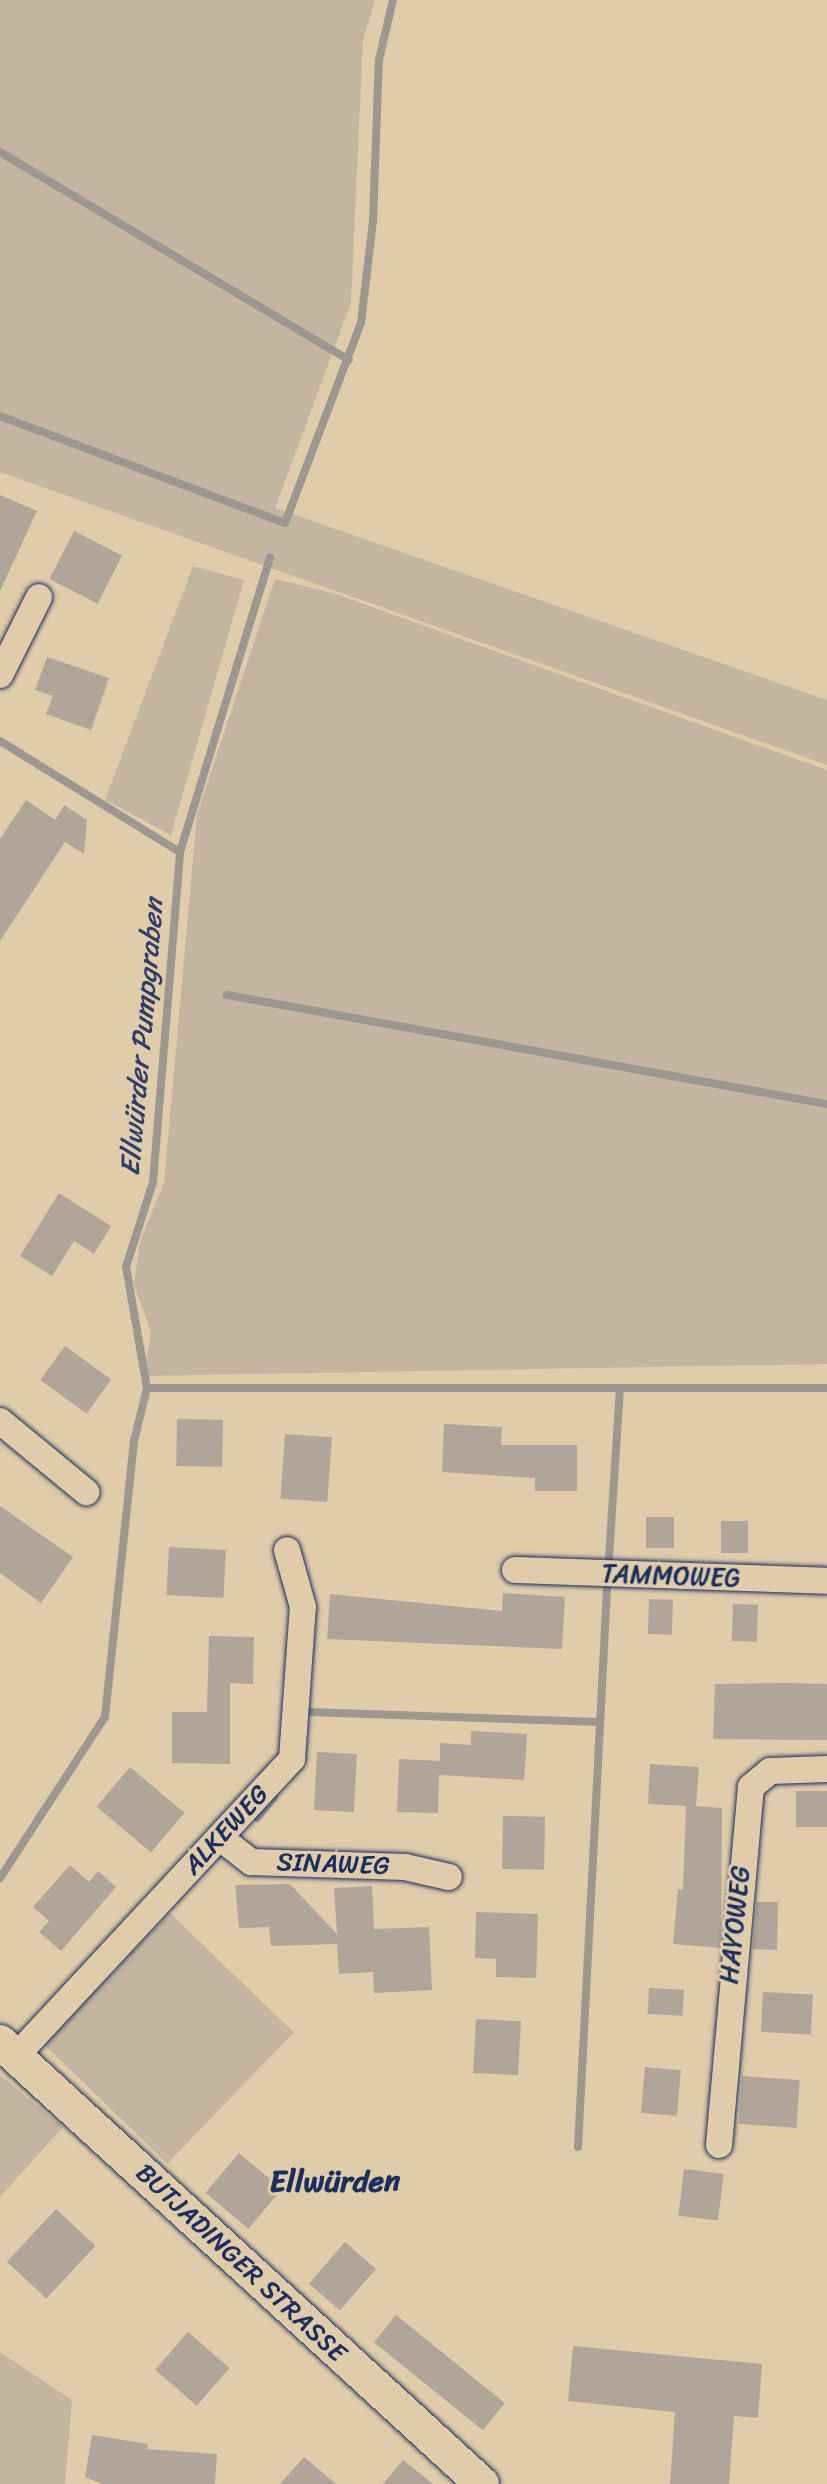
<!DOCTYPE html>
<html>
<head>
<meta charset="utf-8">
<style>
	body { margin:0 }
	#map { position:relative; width:827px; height:2484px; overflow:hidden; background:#e0ccab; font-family:Sriracha,sans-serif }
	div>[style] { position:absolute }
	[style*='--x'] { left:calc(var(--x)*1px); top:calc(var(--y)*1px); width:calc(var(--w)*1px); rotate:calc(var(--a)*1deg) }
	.green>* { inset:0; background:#c3b5a0; transform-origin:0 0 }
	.stream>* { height:8px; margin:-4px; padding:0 4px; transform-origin:4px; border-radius:4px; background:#9d9691 }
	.building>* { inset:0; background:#b0a598; transform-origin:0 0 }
	.roads { filter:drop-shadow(0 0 2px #1b2f5e) drop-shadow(0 0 2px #1b2f5e) }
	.minor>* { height:26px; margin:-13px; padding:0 13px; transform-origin:13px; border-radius:13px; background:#e0ccab }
	.major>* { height:34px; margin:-17px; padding:0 17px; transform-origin:17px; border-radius:17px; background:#e0ccab }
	span { translate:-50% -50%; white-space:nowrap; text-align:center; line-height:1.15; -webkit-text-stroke:6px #e0ccab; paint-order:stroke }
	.street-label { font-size:26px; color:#1b2f5e }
	.water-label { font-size:28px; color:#2e3e66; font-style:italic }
	.quarter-label { font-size:30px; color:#1b2f5e; font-weight:700 }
</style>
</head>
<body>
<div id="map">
	<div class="green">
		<i style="clip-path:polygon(0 0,375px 0,363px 40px,351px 303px,275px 508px,827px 700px,827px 765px,0 472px)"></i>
		<i style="clip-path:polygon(193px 566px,244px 580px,171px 835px,105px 800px)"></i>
		<i style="clip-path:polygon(275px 579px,333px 593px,827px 770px,827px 1364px,144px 1376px,151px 1332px,134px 1285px,140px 1241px,164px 1183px,197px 814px)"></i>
		<i style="left:170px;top:1913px;width:172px;height:182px;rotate:44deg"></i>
		<i style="clip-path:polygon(0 2075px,63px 2127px,0 2197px)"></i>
		<i style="clip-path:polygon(0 2352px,72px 2400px,65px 2484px,0 2484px)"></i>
	</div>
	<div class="stream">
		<i style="--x:0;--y:152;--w:406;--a:30.8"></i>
		<i style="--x:0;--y:416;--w:304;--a:20.6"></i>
		<i style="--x:285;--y:523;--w:214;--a:-69.2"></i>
		<i style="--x:361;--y:323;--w:103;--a:-83.3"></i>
		<i style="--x:373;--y:221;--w:161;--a:-87.9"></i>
		<i style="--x:379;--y:60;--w:62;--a:-76.9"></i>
		<i style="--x:0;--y:741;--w:211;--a:31.7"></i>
		<i style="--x:227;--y:995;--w:610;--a:10.3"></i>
		<i style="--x:147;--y:1388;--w:680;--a:0"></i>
		<i style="--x:609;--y:1558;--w:169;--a:-86.3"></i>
		<i style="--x:309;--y:1712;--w:290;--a:2"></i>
		<i style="--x:257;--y:1818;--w:27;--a:-51"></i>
		<i style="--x:0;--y:1878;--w:192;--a:-56.9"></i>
		<i style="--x:105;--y:1717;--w:278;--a:-84"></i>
		<i style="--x:134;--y:1441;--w:55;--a:-76.2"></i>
		<i style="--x:147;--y:1388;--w:123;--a:-99.8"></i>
		<i style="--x:126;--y:1267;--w:89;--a:-72.4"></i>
		<i style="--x:153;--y:1182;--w:331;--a:-85.3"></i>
		<i style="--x:180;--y:852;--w:308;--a:-73"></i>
		<i style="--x:578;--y:2147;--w:559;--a:-87.02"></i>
	</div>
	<div class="building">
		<i style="clip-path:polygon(0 495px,37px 511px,0 591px)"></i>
		<i style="left:74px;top:531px;width:54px;height:54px;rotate:27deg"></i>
		<i style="clip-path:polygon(47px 657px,109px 678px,91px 730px,46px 714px,53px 696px,35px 690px)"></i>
		<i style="clip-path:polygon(26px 800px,55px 820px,64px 805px,87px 820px,84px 854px,65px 842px,0 941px,0 839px)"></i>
		<i style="clip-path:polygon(59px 1193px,111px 1226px,94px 1254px,74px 1241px,52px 1276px,20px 1256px)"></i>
		<i style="left:65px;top:1346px;width:57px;height:42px;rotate:36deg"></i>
		<i style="left:177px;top:1419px;width:46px;height:47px;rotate:1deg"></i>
		<i style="clip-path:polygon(444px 1424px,502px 1427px,501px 1445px,577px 1445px,577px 1491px,535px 1491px,535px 1478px,442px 1472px)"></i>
		<i style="left:285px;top:1434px;width:47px;height:65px;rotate:4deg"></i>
		<i style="clip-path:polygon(0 1506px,73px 1557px,41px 1603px,0 1573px)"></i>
		<i style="left:646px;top:1517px;width:28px;height:31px"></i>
		<i style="left:721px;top:1521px;width:27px;height:32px"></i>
		<i style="left:169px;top:1547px;width:57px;height:48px;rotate:3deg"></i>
		<i style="clip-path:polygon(503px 1593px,565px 1597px,562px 1649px,327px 1639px,330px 1594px,502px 1611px)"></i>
		<i style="left:649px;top:1599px;width:24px;height:35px;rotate:2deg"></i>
		<i style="left:733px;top:1604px;width:25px;height:37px;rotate:2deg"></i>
		<i style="clip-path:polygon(209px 1636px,254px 1637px,253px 1684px,230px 1683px,230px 1764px,172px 1763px,172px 1712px,207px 1712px)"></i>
		<i style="clip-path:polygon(786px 1683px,827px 1684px,827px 1740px,713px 1739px,715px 1684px)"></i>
		<i style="clip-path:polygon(471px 1731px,527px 1734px,524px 1780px,439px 1775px,438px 1813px,397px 1812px,399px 1759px,440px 1761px,440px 1743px,471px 1745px)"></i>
		<i style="left:317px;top:1752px;width:40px;height:58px;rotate:3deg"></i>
		<i style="clip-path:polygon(650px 1764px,699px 1767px,696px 1806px,722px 1808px,721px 1948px,673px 1944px,678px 1889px,683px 1890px,686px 1806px,648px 1804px)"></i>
		<i style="left:130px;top:1767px;width:71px;height:52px;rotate:40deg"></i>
		<i style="left:796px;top:1791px;width:31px;height:36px"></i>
		<i style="left:503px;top:1816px;width:42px;height:53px;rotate:1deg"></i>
		<i style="clip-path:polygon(70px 1865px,89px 1882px,98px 1871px,116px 1887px,61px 1951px,39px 1932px,49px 1921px,33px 1907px)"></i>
		<i style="clip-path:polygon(290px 1884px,337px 1934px,334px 1888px,372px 1886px,374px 1929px,429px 1927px,432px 1990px,374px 1993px,373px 1972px,339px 1974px,337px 1944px,271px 1946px,269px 1927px,239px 1928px,235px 1885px)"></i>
		<i style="clip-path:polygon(757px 1902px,778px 1902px,777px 1950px,753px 1949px)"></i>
		<i style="clip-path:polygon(476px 1912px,538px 1914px,536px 1978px,496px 1977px,496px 1959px,475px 1958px)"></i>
		<i style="left:649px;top:1988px;width:35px;height:26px;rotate:3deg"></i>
		<i style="left:763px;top:1992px;width:50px;height:40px;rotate:3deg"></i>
		<i style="left:476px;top:2019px;width:45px;height:54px;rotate:3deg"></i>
		<i style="left:645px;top:2067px;width:36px;height:46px;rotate:5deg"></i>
		<i style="left:742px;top:2076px;width:58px;height:48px;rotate:4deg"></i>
		<i style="left:239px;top:2153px;width:56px;height:52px;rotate:40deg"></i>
		<i style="left:684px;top:2169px;width:40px;height:47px;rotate:7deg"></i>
		<i style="left:56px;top:2209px;width:54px;height:72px;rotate:43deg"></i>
		<i style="left:345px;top:2242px;width:41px;height:55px;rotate:41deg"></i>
		<i style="left:396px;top:2315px;width:140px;height:35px;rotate:39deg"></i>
		<i style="left:188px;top:2332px;width:55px;height:50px;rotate:41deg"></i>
		<i style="clip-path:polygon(573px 2346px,762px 2364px,758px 2418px,734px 2416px,729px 2484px,670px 2484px,675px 2412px,568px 2401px)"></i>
		<i style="clip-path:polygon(92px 2435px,148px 2444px,147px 2449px,217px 2454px,215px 2484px,102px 2484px,85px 2477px)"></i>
		<i style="clip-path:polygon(304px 2457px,336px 2484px,280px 2484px)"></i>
		<i style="clip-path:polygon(403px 2460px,433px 2484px,383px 2484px)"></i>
	</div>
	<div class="roads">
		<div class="minor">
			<i style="--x:0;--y:675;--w:87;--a:-63.4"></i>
			<i style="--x:0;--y:1421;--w:112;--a:39.5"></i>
			<i style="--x:515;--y:1570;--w:312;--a:2"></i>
			<i style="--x:223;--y:1840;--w:36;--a:38"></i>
			<i style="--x:251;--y:1862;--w:154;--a:1.9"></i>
			<i style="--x:405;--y:1867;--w:45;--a:12.8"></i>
			<i style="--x:16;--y:2056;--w:405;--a:-47.1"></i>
			<i style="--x:292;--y:1759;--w:152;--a:-85.9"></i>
			<i style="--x:303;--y:1607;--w:59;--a:-105.7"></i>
			<i style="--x:719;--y:2145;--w:359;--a:-84.9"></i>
			<i style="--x:751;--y:1787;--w:25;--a:-40"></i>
			<i style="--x:770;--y:1771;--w:57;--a:-2"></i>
		</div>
		<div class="major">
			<i style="--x:0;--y:2042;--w:654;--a:42.52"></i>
		</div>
	</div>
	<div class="street-label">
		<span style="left:671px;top:1576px;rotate:2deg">TAMMOWEG</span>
		<span style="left:226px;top:1830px;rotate:-47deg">ALKEWEG</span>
		<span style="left:333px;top:1864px;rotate:2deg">SINAWEG</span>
		<span style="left:735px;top:1925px;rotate:-84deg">HAYOWEG</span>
		<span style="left:241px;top:2263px;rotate:43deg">BUTJADINGER STRASSE</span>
	</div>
	<div class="water-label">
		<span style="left:142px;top:1037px;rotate:-85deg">Ellwürder Pumpgraben</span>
	</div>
	<div class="quarter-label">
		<span style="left:335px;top:2181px">Ellwürden</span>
	</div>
</div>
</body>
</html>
